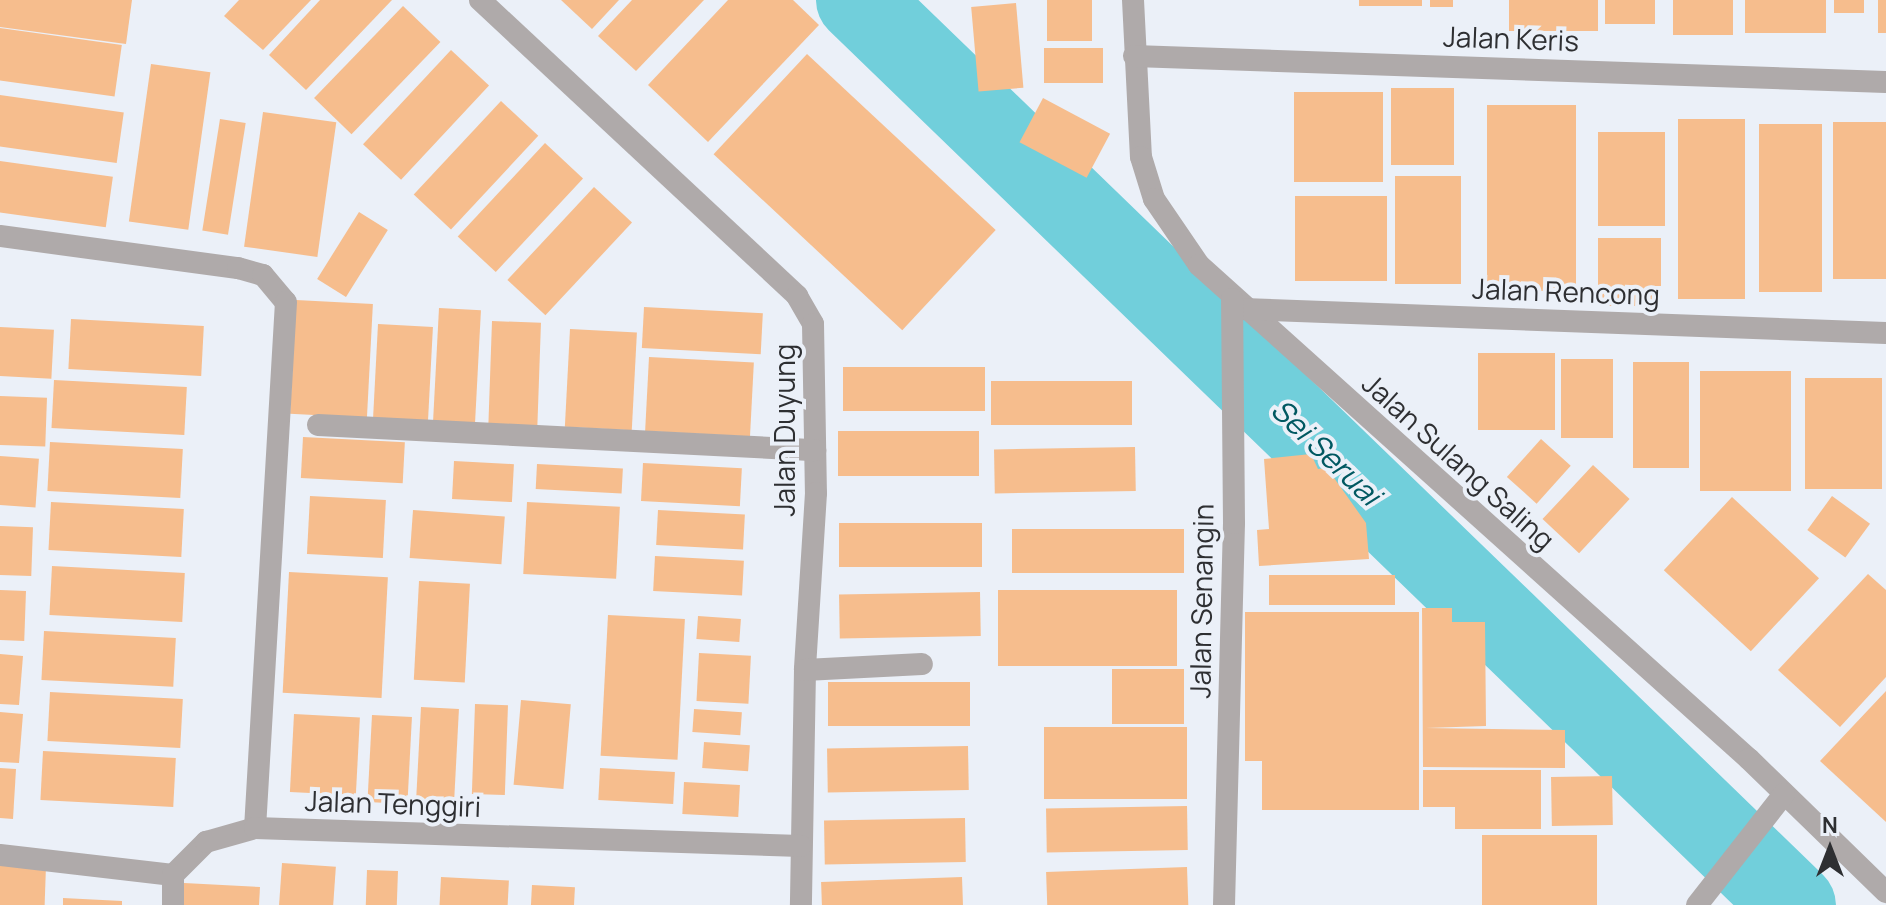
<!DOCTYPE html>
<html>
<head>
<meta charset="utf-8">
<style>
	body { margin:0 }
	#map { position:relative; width:1886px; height:905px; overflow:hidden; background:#ebf0f8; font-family:Manrope,sans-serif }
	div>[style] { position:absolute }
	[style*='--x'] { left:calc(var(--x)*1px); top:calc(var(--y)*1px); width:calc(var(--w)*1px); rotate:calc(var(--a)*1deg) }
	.river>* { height:84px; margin:-42px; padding:0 42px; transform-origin:42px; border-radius:42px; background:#71cfdb }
	.building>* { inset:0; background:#f6bd8d; transform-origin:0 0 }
	.minor>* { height:22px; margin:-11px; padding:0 11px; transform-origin:11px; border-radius:11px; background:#afaaaa }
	span { translate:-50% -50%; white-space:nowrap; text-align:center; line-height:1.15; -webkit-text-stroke:8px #ebf0f8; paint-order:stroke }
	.street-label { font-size:28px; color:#2e2f32 }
	.water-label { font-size:30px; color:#005861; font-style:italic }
	.north { position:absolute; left:1790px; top:809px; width:80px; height:80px; -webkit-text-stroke:6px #ebf0f8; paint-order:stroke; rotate:0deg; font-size:22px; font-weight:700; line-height:32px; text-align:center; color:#2e2f32 }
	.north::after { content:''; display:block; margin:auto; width:28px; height:36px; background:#2e2f32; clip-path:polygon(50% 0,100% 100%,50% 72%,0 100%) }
</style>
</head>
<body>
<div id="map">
	<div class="river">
		<i style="--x:858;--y:0;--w:1302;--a:44.04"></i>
	</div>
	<div class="building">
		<i style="clip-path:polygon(0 0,132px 0,126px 44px,0 27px)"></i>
		<i style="clip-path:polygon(239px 0,311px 0,263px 50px,224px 16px)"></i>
		<i style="clip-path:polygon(320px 0,392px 0,306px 90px,269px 55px)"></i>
		<i style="clip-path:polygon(561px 0,619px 0,592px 29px)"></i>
		<i style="clip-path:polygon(632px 0,704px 0,636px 71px,598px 36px)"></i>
		<i style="clip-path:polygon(728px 0,793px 0,819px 25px,708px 142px,648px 85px)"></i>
		<i style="left:1047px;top:0;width:45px;height:41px"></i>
		<i style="left:1359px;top:0;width:63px;height:6px"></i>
		<i style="left:1430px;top:0;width:23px;height:7px"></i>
		<i style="left:1509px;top:0;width:89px;height:31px"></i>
		<i style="left:1605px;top:0;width:50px;height:24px"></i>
		<i style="left:1673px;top:0;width:60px;height:35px"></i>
		<i style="left:1745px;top:0;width:81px;height:33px"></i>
		<i style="left:1834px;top:0;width:30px;height:13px"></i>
		<i style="left:1878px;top:0;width:8px;height:33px"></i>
		<i style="left:1016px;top:3px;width:85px;height:45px;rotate:85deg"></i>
		<i style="left:403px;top:6px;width:52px;height:128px;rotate:44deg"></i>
		<i style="left:0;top:28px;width:123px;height:52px;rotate:8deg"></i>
		<i style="left:1103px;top:48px;width:35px;height:59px;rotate:90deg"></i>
		<i style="left:451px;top:50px;width:52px;height:129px;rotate:43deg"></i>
		<i style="left:807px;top:54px;width:258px;height:137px;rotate:43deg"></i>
		<i style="left:151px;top:64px;width:60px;height:159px;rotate:8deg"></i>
		<i style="left:1391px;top:88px;width:63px;height:77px"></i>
		<i style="left:1383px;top:92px;width:90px;height:89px;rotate:90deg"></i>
		<i style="left:0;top:95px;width:125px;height:51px;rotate:8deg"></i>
		<i style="left:1043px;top:98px;width:76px;height:50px;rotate:28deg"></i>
		<i style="left:501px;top:101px;width:51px;height:128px;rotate:43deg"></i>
		<i style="left:1487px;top:105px;width:89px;height:186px"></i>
		<i style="left:263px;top:112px;width:74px;height:136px;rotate:8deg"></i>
		<i style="left:220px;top:119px;width:26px;height:113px;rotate:9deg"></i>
		<i style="left:1745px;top:119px;width:180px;height:67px;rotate:90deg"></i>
		<i style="left:1833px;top:122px;width:53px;height:157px"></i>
		<i style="left:1759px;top:124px;width:63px;height:168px"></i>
		<i style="left:1598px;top:132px;width:67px;height:94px"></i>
		<i style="left:545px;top:143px;width:52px;height:128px;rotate:43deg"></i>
		<i style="left:0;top:161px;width:114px;height:51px;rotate:8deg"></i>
		<i style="left:1395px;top:176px;width:66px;height:108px"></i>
		<i style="left:594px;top:187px;width:52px;height:127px;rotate:43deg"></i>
		<i style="left:1295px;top:196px;width:92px;height:85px"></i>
		<i style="left:359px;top:212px;width:34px;height:79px;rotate:32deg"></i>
		<i style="left:1598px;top:238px;width:63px;height:68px"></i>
		<i style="left:296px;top:300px;width:77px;height:114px;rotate:3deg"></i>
		<i style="left:644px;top:307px;width:119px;height:41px;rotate:3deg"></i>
		<i style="left:439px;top:308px;width:42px;height:117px;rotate:3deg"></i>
		<i style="left:71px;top:319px;width:133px;height:50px;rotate:3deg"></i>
		<i style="left:492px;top:321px;width:49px;height:108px;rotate:2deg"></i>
		<i style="left:378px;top:324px;width:55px;height:96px;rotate:3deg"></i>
		<i style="left:0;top:327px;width:54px;height:49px;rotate:3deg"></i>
		<i style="left:570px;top:329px;width:67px;height:98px;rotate:3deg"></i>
		<i style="left:1478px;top:353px;width:77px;height:77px"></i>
		<i style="left:649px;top:357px;width:105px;height:74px;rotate:3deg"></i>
		<i style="left:1561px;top:359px;width:52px;height:79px"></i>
		<i style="left:1633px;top:362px;width:56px;height:106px"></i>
		<i style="left:843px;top:367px;width:142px;height:44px"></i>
		<i style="left:1700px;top:371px;width:91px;height:120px"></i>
		<i style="left:1805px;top:378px;width:77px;height:111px"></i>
		<i style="left:54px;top:380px;width:133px;height:48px;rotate:3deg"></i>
		<i style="left:1132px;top:381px;width:44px;height:141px;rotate:90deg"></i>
		<i style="left:0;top:396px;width:47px;height:49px;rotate:2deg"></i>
		<i style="left:979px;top:431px;width:45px;height:141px;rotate:90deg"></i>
		<i style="left:303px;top:437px;width:102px;height:41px;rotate:3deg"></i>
		<i style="left:1541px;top:439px;width:40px;height:51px;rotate:42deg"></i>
		<i style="left:50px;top:442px;width:133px;height:49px;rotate:3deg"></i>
		<i style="left:1135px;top:447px;width:44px;height:141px;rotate:89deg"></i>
		<i style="clip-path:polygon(1311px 454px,1318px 469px,1327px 468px,1366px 523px,1369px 559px,1259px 566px,1257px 530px,1269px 529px,1264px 459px)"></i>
		<i style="left:0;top:456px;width:39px;height:49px;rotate:4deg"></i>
		<i style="left:454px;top:461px;width:60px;height:38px;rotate:3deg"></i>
		<i style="left:643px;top:463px;width:99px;height:38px;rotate:3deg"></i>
		<i style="left:537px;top:464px;width:86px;height:25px;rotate:3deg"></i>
		<i style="left:1593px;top:465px;width:50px;height:74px;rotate:43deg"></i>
		<i style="left:310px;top:496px;width:76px;height:58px;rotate:3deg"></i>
		<i style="left:1832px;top:496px;width:47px;height:42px;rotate:36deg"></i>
		<i style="left:1732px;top:497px;width:119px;height:100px;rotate:43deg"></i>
		<i style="left:51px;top:502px;width:133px;height:48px;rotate:3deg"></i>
		<i style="left:527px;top:502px;width:93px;height:72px;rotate:3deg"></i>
		<i style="left:413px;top:510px;width:92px;height:48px;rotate:4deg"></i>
		<i style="left:658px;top:510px;width:87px;height:35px;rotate:3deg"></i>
		<i style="left:982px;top:523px;width:44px;height:143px;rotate:90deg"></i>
		<i style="left:0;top:526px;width:33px;height:49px;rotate:2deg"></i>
		<i style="left:1184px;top:529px;width:44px;height:172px;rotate:90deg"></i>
		<i style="left:655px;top:556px;width:89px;height:35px;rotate:3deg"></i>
		<i style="left:52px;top:566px;width:133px;height:49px;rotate:3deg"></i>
		<i style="left:289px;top:572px;width:99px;height:121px;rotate:3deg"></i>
		<i style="clip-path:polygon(1868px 574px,1886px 590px,1886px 677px,1840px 727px,1778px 670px)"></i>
		<i style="left:1395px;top:575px;width:30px;height:126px;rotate:90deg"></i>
		<i style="left:419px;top:581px;width:51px;height:99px;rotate:3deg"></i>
		<i style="left:0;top:590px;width:26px;height:50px;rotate:2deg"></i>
		<i style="left:1177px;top:590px;width:76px;height:179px;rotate:90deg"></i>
		<i style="left:980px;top:592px;width:44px;height:141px;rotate:89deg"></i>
		<i style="clip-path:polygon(1422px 608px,1452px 608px,1452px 622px,1485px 622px,1486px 726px,1426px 728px,1565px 730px,1565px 768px,1423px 767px)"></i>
		<i style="clip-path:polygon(1245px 612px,1419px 612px,1419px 810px,1262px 810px,1262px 761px,1245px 761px)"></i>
		<i style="left:608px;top:615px;width:77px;height:141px;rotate:3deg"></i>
		<i style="left:698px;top:616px;width:43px;height:23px;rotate:4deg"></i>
		<i style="left:44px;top:631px;width:132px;height:49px;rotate:3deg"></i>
		<i style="left:699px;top:653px;width:52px;height:48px;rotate:3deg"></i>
		<i style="clip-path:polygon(0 654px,23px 656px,19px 705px,0 704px)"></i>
		<i style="left:1184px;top:669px;width:55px;height:72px;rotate:90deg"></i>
		<i style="left:970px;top:682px;width:44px;height:142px;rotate:90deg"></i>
		<i style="clip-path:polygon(1886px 691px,1886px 822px,1820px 761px)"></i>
		<i style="left:50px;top:692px;width:133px;height:49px;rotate:3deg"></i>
		<i style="left:521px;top:700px;width:50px;height:85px;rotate:5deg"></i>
		<i style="left:475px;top:704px;width:33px;height:90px;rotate:2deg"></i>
		<i style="left:421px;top:707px;width:38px;height:93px;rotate:3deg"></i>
		<i style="left:694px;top:709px;width:48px;height:23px;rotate:4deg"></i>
		<i style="clip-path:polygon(0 712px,23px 714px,19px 763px,0 762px)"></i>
		<i style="left:294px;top:714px;width:66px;height:78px;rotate:3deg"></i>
		<i style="left:372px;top:715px;width:40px;height:87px;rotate:3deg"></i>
		<i style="left:1044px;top:727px;width:143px;height:72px"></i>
		<i style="left:704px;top:742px;width:46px;height:26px;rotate:4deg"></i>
		<i style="left:968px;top:746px;width:44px;height:141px;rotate:89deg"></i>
		<i style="left:43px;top:751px;width:133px;height:49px;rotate:3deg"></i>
		<i style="clip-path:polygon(0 768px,16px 769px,13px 819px,0 818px)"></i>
		<i style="left:600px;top:768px;width:75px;height:32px;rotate:3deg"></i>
		<i style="clip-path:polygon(1423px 770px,1541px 770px,1541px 829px,1455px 829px,1455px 807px,1423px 807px)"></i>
		<i style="left:1612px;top:776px;width:49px;height:61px;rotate:89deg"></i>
		<i style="left:684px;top:782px;width:56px;height:32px;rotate:3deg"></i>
		<i style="left:1187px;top:806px;width:44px;height:141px;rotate:89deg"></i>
		<i style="left:965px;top:818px;width:44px;height:141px;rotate:89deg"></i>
		<i style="left:1482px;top:835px;width:115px;height:70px"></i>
		<i style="left:282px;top:863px;width:54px;height:42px;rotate:4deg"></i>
		<i style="left:0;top:865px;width:46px;height:40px;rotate:2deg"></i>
		<i style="left:1187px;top:867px;width:38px;height:141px;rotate:88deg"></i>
		<i style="left:367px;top:870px;width:31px;height:35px;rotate:2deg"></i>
		<i style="left:441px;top:877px;width:68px;height:28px;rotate:3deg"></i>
		<i style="left:962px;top:877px;width:28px;height:141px;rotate:88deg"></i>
		<i style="clip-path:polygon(184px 883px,260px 887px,259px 905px,183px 905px)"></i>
		<i style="left:532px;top:885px;width:43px;height:20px;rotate:3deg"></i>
		<i style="clip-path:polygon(63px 898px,122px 901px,122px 905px,63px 905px)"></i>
	</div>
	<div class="minor">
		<i style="--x:480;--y:0;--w:434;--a:43"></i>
		<i style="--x:797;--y:296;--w:32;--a:60"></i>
		<i style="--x:813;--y:324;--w:169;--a:89"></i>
		<i style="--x:816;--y:493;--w:177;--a:93.6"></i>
		<i style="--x:805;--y:670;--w:235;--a:91"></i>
		<i style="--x:1133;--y:0;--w:157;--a:87.1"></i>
		<i style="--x:1141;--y:157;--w:44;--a:72.8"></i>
		<i style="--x:1154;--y:199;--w:80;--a:55.7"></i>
		<i style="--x:1199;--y:265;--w:739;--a:41.93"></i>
		<i style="--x:1749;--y:759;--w:191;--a:44.2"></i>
		<i style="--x:1134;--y:56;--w:752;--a:1.98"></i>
		<i style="--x:0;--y:236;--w:240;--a:7.7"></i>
		<i style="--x:238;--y:268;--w:26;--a:16"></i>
		<i style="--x:263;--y:275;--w:35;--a:50"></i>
		<i style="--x:286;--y:302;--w:527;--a:93.37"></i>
		<i style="--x:1243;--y:309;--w:643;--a:2.14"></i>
		<i style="--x:318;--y:425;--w:498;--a:2.9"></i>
		<i style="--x:805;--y:670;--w:117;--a:-2.9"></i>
		<i style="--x:0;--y:855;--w:174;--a:6.6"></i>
		<i style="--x:173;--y:875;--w:47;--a:-45"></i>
		<i style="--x:206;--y:842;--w:51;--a:-15.9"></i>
		<i style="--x:255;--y:828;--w:546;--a:1.89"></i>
		<i style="--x:173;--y:905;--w:30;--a:-90"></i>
		<i style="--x:1224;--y:905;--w:382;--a:-88.5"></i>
		<i style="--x:1234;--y:523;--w:224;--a:-90.5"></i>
		<i style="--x:1697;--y:905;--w:141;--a:-51.9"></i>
	</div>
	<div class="street-label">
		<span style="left:1511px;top:38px;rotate:2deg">Jalan Keris</span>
		<span style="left:1566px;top:291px;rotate:2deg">Jalan Rencong</span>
		<span style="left:784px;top:430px;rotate:-90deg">Jalan Duyung</span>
		<span style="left:1459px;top:461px;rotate:42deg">Jalan Sulang Saling</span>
		<span style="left:1201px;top:601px;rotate:-89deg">Jalan Senangin</span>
		<span style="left:393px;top:803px;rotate:2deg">Jalan Tenggiri</span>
	</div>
	<div class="water-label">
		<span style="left:1326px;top:452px;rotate:44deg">Sei Seruai</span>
	</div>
	<div class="north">N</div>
</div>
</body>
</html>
